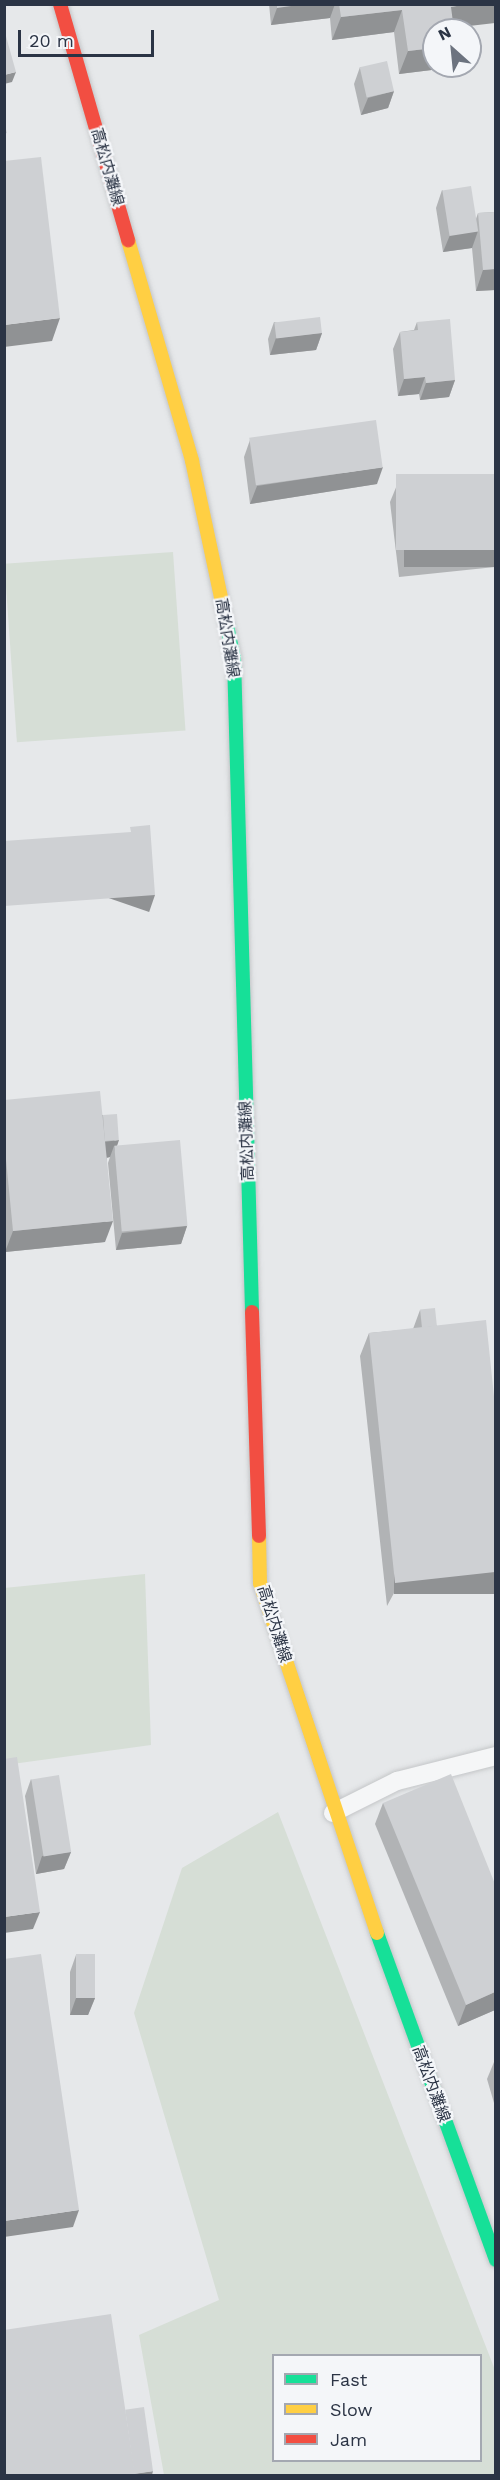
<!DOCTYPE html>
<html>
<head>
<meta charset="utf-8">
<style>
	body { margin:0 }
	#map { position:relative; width:500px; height:2480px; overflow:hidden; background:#e6e8ea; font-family:"Work Sans","Noto Sans JP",sans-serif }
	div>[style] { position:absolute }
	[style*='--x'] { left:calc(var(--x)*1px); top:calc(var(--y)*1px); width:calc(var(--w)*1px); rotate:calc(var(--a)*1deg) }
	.green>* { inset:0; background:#d6ded6; transform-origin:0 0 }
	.roads { filter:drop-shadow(0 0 2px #c4c6c8) drop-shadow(0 0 2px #c4c6c8) }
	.lane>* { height:18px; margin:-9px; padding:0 9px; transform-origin:9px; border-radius:9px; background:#f5f6f7 }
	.fast>* { height:14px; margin:-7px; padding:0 7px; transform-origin:7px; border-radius:7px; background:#16e098 }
	.slow>* { height:14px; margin:-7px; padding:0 7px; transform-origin:7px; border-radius:7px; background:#ffcf43 }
	.jam>* { height:14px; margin:-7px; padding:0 7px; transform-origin:7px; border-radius:7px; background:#f24e42 }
	.wall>* { inset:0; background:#b1b3b5 }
	.shaded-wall>* { inset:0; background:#909294; transform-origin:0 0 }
	.building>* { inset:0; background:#ced0d3; transform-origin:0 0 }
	span { translate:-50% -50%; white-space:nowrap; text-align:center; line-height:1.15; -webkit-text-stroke:4.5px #f4f6f9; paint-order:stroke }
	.street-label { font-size:16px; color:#2b3445 }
	.frame { position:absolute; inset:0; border:6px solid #2b3445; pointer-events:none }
	.legend { position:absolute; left:272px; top:2354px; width:210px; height:108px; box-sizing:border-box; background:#f4f6f9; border:2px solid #a4a8b1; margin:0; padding:8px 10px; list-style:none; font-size:18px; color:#2b3445 }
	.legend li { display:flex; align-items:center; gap:12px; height:30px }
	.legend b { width:30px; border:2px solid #a4a8b1 }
	.north { position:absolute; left:422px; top:18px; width:60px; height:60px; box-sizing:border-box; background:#f4f6f9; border:2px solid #a4a8b1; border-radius:50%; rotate:333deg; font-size:16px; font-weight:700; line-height:24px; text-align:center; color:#2b3445 }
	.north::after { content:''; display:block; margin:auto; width:21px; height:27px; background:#6c737f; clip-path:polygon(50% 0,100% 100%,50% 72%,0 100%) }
	.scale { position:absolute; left:18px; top:30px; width:136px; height:27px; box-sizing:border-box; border:3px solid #2b3445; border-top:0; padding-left:8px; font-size:18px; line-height:21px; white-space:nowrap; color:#2b3445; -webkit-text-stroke:4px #f4f6f9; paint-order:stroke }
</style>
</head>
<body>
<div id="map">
	<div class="green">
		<i style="left:173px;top:552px;width:179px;height:169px;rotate:86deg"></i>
		<i style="clip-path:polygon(145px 1574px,151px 1745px,5px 1765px,4px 1588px)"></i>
		<i style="clip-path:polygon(evenodd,278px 1812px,495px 2370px,495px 2475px,164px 2475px,139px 2335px,219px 2300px,134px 2013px,182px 1868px,278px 1812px,274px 2356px,480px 2356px,480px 2460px,274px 2460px,274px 2356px)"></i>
	</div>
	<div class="roads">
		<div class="lane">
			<i style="--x:333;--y:1813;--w:72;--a:-26.6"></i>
			<i style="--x:397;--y:1781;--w:102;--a:-14.2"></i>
		</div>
		<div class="fast">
			<i style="--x:226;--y:621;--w:38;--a:78"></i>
			<i style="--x:234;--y:658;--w:654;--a:88.42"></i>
			<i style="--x:377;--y:1933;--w:348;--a:70"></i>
		</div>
		<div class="slow">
			<i style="--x:128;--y:240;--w:230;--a:73.8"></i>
			<i style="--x:192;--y:461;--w:164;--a:78"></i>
			<i style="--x:259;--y:1536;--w:47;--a:88.8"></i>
			<i style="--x:260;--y:1583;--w:369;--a:71.5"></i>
		</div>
		<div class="jam">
			<i style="--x:60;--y:4;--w:246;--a:73.9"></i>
			<i style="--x:252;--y:1312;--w:224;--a:88.2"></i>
		</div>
	</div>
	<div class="wall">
		<i style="clip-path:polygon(269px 4px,495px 4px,454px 28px,448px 68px,399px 74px,394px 32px,332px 40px,330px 18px,271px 25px)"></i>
		<i style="clip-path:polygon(360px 67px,394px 91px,388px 108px,361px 115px,354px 84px)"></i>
		<i style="clip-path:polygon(442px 190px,476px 219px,478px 213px,495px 212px,495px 290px,476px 291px,472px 248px,443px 252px,436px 208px)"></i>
		<i style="clip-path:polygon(274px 322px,322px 333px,316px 350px,270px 355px,268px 339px)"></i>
		<i style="clip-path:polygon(417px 322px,455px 380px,449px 397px,420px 400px,419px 394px,398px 396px,393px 349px,400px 332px,414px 330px)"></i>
		<i style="clip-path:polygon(250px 440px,377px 484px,250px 504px,244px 457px)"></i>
		<i style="clip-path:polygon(495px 474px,495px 567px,399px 577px,390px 502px,397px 485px)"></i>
		<i style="clip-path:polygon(4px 1100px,103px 1115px,117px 1146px,187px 1226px,181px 1244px,116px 1250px,108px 1163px,110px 1157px,107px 1158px,105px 1242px,5px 1252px,4px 1242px)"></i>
		<i style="clip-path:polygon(420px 1310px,437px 1326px,495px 1406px,387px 1606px,360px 1356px,369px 1333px,413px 1329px)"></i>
		<i style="clip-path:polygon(31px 1779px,71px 1852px,64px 1869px,36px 1874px,25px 1796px)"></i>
		<i style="clip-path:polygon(383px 1803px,495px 1884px,495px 2010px,458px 2026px,375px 1824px)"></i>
		<i style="clip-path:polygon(76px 1955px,95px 1998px,88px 2015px,70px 2015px,70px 1972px)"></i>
		<i style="clip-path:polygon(494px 2062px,495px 2062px,495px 2103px,494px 2103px,487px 2079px)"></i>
	</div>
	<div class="shaded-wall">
		<i style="clip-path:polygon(280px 4px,335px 4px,330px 18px,271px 25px,277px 8px)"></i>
		<i style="clip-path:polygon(468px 4px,495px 4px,495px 23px,443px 29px,451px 7px)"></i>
		<i style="clip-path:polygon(402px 10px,394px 32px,332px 40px,341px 17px)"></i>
		<i style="clip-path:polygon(434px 48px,434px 66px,448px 66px,448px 68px,399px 74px,408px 51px)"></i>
		<i style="clip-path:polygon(16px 72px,12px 82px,4px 84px,4px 75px)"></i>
		<i style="clip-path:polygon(394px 91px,388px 108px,361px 115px,368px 98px)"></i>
		<i style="clip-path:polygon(478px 231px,472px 248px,443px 252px,450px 235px)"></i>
		<i style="clip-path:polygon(495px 269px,495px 290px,476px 291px,483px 270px)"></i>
		<i style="clip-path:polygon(60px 318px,52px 341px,4px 347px,4px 325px)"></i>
		<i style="clip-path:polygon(322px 333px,316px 350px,270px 355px,276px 338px)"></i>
		<i style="clip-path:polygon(425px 377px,419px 394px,398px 396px,404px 379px)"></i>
		<i style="clip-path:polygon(455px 380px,449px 397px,420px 400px,426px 383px)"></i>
		<i style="clip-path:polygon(383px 467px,377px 484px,250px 504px,257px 486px)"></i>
		<i style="left:495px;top:550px;width:17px;height:91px;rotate:90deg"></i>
		<i style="left:155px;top:895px;width:18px;height:151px;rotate:109deg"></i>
		<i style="clip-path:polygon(119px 1140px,115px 1152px,114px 1146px,110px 1157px,98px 1159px,104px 1142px)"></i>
		<i style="clip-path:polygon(113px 1221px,105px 1242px,5px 1252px,13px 1231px)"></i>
		<i style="clip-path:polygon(187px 1226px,181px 1244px,116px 1250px,122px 1233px)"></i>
		<i style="left:495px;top:1572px;width:22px;height:101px;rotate:90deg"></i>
		<i style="clip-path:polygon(71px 1852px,64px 1869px,36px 1874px,42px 1856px)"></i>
		<i style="clip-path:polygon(40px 1912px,33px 1929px,4px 1933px,4px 1917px)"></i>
		<i style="clip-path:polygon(495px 1992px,495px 2010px,458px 2026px,466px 2005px)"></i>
		<i style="clip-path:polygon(76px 1998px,95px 1998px,88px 2015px,70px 2015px)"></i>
		<i style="clip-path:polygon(79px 2210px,73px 2227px,4px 2237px,4px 2221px)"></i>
		<i style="clip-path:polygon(153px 2471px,152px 2475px,131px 2475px,132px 2474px)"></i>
	</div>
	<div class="building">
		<i style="clip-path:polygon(277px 4px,305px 4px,277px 8px)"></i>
		<i style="clip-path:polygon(339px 4px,468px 4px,451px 7px,454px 30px,434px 30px,434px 48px,408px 51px,402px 10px,341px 17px)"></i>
		<i style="clip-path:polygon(4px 29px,16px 72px,4px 75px)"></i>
		<i style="left:387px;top:61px;width:31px;height:28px;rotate:77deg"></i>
		<i style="clip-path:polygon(4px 122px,7px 133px,4px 134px)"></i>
		<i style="clip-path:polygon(41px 157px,60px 318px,4px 325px,4px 161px)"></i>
		<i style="left:471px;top:186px;width:46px;height:29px;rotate:81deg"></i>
		<i style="clip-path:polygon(495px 212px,495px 269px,483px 270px,478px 213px)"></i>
		<i style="left:320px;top:317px;width:16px;height:46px;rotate:83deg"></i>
		<i style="clip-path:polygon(450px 319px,455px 380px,426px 383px,425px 377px,404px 379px,400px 332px,418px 330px,417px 322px)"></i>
		<i style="left:376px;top:420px;width:48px;height:128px;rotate:82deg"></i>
		<i style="left:495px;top:474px;width:76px;height:99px;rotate:90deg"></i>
		<i style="clip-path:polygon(150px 825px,155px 895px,4px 906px,4px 841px,131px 832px,130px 827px)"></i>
		<i style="clip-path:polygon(100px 1091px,113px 1221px,13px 1231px,4px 1139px,4px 1100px)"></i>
		<i style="left:117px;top:1114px;width:26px;height:14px;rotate:86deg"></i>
		<i style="left:180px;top:1140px;width:86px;height:66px;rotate:85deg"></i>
		<i style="left:435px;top:1308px;width:18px;height:15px;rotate:84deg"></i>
		<i style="clip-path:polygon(486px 1320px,495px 1406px,495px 1572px,395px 1583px,369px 1333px)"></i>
		<i style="clip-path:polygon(17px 1757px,40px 1912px,4px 1917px,4px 1759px)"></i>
		<i style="clip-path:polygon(451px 1774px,495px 1884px,495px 1992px,466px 2005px,383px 1803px)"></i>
		<i style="left:59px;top:1775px;width:78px;height:28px;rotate:81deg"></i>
		<i style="clip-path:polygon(41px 1954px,79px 2210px,4px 2221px,4px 1959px)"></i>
		<i style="left:95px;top:1954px;width:44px;height:19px;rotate:90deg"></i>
		<i style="clip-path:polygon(111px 2314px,135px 2475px,4px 2475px,4px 2330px)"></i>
		<i style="left:144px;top:2407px;width:65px;height:19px;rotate:82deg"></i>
	</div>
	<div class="street-label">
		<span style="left:107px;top:167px;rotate:74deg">高松内灘線</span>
		<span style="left:227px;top:638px;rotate:81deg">高松内灘線</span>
		<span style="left:247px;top:1141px;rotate:-92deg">高松内灘線</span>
		<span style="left:274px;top:1624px;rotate:73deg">高松内灘線</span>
		<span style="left:431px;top:2084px;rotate:70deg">高松内灘線</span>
	</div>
	<div class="frame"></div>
	<ul class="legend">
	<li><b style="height:8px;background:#16e098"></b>Fast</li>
	<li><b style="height:8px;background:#ffcf43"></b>Slow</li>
	<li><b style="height:8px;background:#f24e42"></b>Jam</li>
	</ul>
	<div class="north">N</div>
	<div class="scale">20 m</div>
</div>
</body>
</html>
